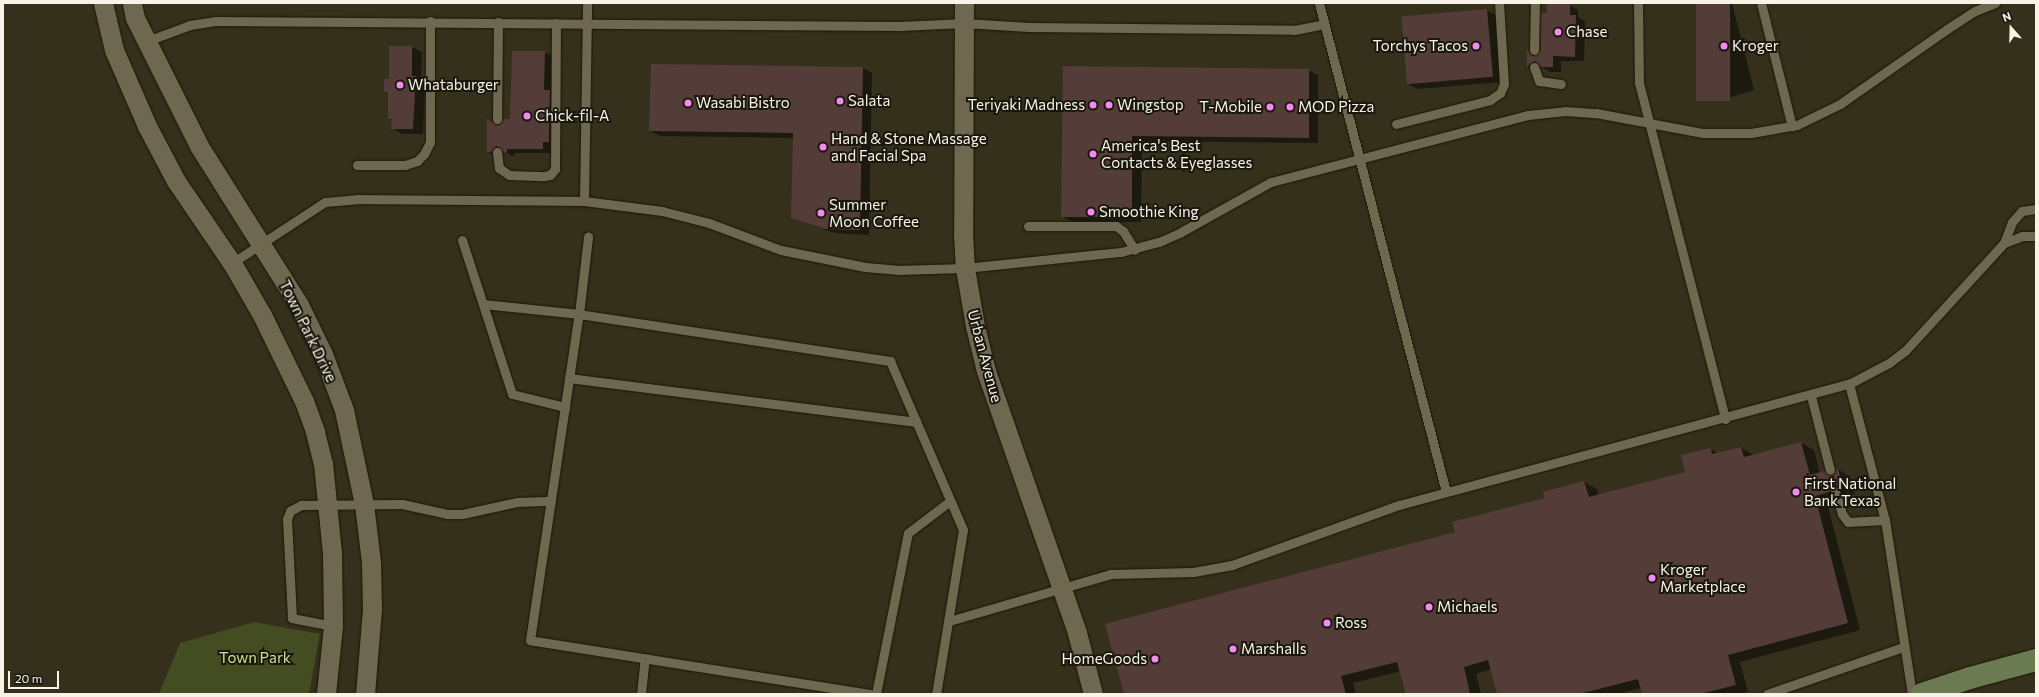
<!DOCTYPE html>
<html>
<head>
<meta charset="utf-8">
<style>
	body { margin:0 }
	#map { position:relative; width:2039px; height:697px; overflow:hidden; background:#35301b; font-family:Commissioner,sans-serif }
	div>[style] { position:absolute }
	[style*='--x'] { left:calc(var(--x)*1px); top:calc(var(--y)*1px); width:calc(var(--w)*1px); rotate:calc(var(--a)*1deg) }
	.green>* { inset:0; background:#444c22 }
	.shadow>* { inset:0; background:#0007 }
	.building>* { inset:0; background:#543c38; transform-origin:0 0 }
	.roads { filter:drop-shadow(0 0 1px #1d1704) drop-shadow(0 0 1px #1d1704) }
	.lane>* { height:9px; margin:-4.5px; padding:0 4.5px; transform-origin:4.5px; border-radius:4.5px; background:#6e6851 }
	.street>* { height:19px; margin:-9.5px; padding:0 9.5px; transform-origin:9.5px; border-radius:9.5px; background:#6e6851 }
	.secondary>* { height:22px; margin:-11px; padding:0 11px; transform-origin:11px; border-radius:11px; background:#6a7b51 }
	.dots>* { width:11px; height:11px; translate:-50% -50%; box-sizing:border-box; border:2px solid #1a180e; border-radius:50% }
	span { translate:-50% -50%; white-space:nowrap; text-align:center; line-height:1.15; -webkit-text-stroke:4px #1a180e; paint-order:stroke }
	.poi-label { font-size:15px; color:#f7f4e7 }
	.left { translate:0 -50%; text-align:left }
	.right { translate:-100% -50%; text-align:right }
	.street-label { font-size:15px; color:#f7f4e7 }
	.park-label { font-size:15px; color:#cfe08f }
	.frame { position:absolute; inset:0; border:4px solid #f7f4e7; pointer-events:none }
	.north { position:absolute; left:1991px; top:8px; width:40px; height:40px; -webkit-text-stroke:3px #1a180e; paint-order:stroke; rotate:340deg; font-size:11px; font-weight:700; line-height:16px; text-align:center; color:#f7f4e7 }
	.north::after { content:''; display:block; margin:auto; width:14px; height:18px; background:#f7f4e7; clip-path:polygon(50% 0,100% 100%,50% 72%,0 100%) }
	.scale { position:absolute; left:8px; top:671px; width:51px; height:18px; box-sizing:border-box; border:2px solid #f7f4e7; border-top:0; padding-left:5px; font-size:12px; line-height:14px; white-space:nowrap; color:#f7f4e7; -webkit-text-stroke:3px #1a180e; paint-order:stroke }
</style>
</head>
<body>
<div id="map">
	<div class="green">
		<i style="clip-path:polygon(254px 622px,320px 634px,309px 694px,159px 694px,180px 643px)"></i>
	</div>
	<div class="shadow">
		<i style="clip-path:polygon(1697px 3px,1732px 3px,1754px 90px,1724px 99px,1721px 97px)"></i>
		<i style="clip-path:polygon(1569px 5px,1578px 10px,1578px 17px,1585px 21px,1584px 61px,1561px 61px,1561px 72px,1550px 72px,1542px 67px,1537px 72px,1528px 67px,1528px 51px,1536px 55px,1542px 50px,1548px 14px)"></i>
		<i style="clip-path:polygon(1486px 10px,1496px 15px,1503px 82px,1418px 89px,1408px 84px)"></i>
		<i style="clip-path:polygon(390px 47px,412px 47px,422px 52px,421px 81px,425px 83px,423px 134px,402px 134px,392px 128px,392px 120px,389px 118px,389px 94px,385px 92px,390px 80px)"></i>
		<i style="clip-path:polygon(513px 52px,545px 52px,553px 57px,551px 153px,515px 153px,514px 156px,512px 156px,503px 151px,499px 156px,495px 156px,488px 152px,501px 128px,511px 120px)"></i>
		<i style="clip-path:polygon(1064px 67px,1308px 70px,1318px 75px,1318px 143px,1142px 141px,1141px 222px,1072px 222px,1062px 216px)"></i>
		<i style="clip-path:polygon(863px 68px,872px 73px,869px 235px,835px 233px,792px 218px,794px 138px,660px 136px,650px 131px)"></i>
		<i style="clip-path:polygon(1801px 443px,1814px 450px,1820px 474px,1832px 477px,1838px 469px,1850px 477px,1855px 495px,1847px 492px,1842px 499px,1827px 503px,1860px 630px,1740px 662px,1748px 692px,1738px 694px,1643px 694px,1641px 688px,1618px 694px,1498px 694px,1492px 669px,1476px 674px,1481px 694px,1407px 694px,1401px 671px,1353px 683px,1356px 694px,1125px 694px,1456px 533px,1584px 482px,1597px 489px,1599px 496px,1686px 473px,1711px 449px,1719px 454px,1741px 448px,1754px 455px)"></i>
	</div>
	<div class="building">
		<i style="clip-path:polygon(1547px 3px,1570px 4px,1570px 15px,1576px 15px,1575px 57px,1553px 56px,1553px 67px,1540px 67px,1535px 61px,1527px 67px,1527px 49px,1533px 56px,1541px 50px,1541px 13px,1547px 13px)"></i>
		<i style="left:1696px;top:3px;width:34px;height:98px"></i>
		<i style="left:1487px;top:9px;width:68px;height:86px;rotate:85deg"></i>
		<i style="clip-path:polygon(389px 46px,412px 46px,412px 76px,416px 76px,413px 129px,391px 129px,392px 119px,388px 119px,388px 92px,384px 92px,384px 79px,389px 79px)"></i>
		<i style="clip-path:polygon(512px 51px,545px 51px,544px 90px,550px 90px,549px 142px,543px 142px,543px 149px,507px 149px,507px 153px,503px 152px,497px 146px,491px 152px,487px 152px,487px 119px,497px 125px,503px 119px,510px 119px)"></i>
		<i style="clip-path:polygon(651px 64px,863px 67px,860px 230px,825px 229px,791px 218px,793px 133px,649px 131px)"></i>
		<i style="clip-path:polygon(1063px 66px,1309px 69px,1309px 138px,1132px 136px,1132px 217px,1061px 217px)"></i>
		<i style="clip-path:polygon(1801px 442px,1810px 475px,1824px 471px,1831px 476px,1838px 468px,1843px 489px,1834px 485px,1829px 492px,1815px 496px,1848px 623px,1728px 655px,1736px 685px,1700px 694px,1642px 694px,1638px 679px,1579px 694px,1497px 694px,1488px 660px,1464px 667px,1470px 694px,1406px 694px,1397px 662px,1341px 676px,1346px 694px,1124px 694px,1105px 624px,1455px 532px,1452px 522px,1544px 498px,1543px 492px,1584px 481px,1589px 497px,1685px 472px,1681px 455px,1711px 448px,1712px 454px,1741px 447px,1744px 457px)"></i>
	</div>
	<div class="roads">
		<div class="lane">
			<i style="--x:1319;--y:3;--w:505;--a:75.44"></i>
			<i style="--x:1638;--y:3;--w:80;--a:89.3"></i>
			<i style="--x:1639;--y:83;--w:347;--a:75.6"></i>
			<i style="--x:1761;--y:3;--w:127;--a:75.9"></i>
			<i style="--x:147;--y:41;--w:46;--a:-20.4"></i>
			<i style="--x:190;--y:25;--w:25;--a:-9"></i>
			<i style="--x:215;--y:21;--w:685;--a:0.42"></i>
			<i style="--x:900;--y:26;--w:64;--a:-2.7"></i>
			<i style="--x:964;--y:23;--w:65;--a:3.5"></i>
			<i style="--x:1029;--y:27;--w:265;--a:0.6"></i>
			<i style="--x:1294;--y:30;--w:31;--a:-11"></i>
			<i style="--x:1534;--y:50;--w:47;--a:-88.8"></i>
			<i style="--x:1534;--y:67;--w:15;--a:70"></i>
			<i style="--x:1539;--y:81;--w:22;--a:8"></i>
			<i style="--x:497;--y:119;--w:97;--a:-89.4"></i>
			<i style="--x:1396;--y:124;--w:97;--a:-14.3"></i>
			<i style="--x:1490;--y:100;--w:12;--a:-35"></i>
			<i style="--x:1500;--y:93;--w:10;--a:-66"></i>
			<i style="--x:1504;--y:84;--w:81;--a:-93.5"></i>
			<i style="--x:497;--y:152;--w:16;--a:83"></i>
			<i style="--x:499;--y:168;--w:12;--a:35"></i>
			<i style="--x:509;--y:175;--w:35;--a:2"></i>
			<i style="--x:544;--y:176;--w:6;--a:-9"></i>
			<i style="--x:550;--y:175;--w:8;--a:-50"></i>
			<i style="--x:555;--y:169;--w:146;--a:-89.6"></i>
			<i style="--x:357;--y:165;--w:48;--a:0"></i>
			<i style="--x:405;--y:165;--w:13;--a:-18"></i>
			<i style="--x:417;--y:161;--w:10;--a:-45"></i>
			<i style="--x:424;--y:154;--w:13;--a:-63"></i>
			<i style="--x:430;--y:142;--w:121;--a:-90"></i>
			<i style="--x:584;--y:201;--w:79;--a:7.3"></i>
			<i style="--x:662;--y:211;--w:49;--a:14.3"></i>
			<i style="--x:709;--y:223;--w:77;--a:20.6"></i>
			<i style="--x:781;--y:250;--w:86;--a:11.4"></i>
			<i style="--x:865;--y:267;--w:32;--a:5"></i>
			<i style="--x:897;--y:270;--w:68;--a:-1.7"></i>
			<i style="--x:965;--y:268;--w:157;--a:-5.9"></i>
			<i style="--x:1121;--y:252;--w:39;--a:-15"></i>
			<i style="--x:1159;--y:242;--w:24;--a:-24"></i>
			<i style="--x:1181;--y:232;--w:103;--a:-29.1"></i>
			<i style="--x:1271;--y:182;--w:266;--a:-14.6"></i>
			<i style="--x:1528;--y:115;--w:37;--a:-6"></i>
			<i style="--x:1565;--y:111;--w:31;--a:4"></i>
			<i style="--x:1596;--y:113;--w:109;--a:10.6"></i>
			<i style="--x:1703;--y:133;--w:48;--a:0"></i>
			<i style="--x:1751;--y:133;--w:47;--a:-9.9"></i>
			<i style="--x:1797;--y:125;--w:48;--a:-26"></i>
			<i style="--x:1840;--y:104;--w:131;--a:-35"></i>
			<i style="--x:1947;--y:29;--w:33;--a:-33"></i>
			<i style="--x:1975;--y:11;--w:22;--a:-22"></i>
			<i style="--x:1028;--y:226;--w:88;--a:0"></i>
			<i style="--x:1116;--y:226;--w:9;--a:36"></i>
			<i style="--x:1123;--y:231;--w:22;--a:58"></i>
			<i style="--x:462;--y:240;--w:162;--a:72"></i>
			<i style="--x:512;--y:394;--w:55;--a:13.8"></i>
			<i style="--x:2004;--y:243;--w:19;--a:-21"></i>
			<i style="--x:2022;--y:236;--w:14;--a:0"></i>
			<i style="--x:232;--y:263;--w:111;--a:-33.3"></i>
			<i style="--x:325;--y:202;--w:32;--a:-5"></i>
			<i style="--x:357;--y:199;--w:227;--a:0.5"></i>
			<i style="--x:584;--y:201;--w:198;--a:-89.1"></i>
			<i style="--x:483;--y:304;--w:97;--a:5.9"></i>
			<i style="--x:579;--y:314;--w:78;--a:-83.3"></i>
			<i style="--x:569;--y:378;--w:350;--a:7.2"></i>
			<i style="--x:1849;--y:384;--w:45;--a:-27.7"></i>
			<i style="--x:1889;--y:363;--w:20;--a:-37"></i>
			<i style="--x:1905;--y:351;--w:147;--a:-47.5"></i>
			<i style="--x:2004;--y:243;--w:22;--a:-69"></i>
			<i style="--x:2012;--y:222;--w:15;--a:-48"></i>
			<i style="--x:2022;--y:211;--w:14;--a:-8"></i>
			<i style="--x:1811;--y:396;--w:76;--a:75.6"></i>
			<i style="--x:1835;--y:491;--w:24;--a:73"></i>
			<i style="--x:1842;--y:514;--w:10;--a:53"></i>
			<i style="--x:1848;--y:522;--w:37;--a:-3"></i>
			<i style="--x:949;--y:621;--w:169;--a:-16.2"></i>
			<i style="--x:1111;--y:574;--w:82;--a:-1.4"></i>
			<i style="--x:1193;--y:572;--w:40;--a:-10"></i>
			<i style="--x:1232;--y:565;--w:177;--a:-19.8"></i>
			<i style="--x:1399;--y:505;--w:466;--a:-15.1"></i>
			<i style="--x:1849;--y:384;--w:141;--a:75.2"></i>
			<i style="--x:1885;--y:520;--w:176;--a:81.2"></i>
			<i style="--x:333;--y:626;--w:42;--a:-169"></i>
			<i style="--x:292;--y:618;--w:99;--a:-92.9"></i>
			<i style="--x:287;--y:519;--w:9;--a:-69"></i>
			<i style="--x:290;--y:511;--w:13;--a:-29"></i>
			<i style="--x:301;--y:505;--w:101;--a:-0.6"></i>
			<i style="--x:402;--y:504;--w:46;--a:12.5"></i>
			<i style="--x:447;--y:514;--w:15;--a:0"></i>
			<i style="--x:462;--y:514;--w:56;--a:-12.3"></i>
			<i style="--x:517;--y:502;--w:34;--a:-2"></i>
			<i style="--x:641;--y:694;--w:36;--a:-84"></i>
			<i style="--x:870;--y:694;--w:344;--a:-171"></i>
			<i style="--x:530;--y:640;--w:330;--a:-81.5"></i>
			<i style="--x:579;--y:314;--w:315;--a:8.6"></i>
			<i style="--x:890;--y:361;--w:184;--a:66.6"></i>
			<i style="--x:963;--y:530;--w:166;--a:99.3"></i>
			<i style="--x:876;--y:694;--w:164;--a:-78.8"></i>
			<i style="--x:908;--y:533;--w:53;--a:-37.3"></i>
			<i style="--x:1767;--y:694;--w:144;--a:-19.1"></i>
		</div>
		<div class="street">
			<i style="--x:103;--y:3;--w:48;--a:76.8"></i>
			<i style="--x:114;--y:50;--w:83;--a:66.5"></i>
			<i style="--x:147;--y:126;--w:62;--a:62.2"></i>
			<i style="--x:176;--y:181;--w:99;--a:55.7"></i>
			<i style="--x:232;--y:263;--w:60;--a:60"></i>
			<i style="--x:262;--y:315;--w:96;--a:64"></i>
			<i style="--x:304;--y:401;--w:33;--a:70"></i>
			<i style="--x:315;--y:432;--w:32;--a:76"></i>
			<i style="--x:323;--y:463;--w:90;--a:84.3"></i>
			<i style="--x:332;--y:553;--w:73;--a:89.2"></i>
			<i style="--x:333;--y:626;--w:68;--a:95.9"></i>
			<i style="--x:132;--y:3;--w:15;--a:79"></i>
			<i style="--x:135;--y:18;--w:143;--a:63.4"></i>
			<i style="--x:199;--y:146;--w:188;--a:57.8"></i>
			<i style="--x:299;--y:305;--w:55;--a:63.9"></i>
			<i style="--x:323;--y:354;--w:60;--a:69.4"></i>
			<i style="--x:344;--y:410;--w:96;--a:78"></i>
			<i style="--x:364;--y:504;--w:58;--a:83.1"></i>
			<i style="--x:371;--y:562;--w:47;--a:88.8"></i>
			<i style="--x:372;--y:609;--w:85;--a:94.7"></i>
			<i style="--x:964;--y:3;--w:230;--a:90.2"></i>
			<i style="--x:963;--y:233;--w:35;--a:87"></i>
			<i style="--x:965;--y:268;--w:59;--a:80.2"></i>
			<i style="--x:975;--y:326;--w:46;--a:76.3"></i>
			<i style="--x:986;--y:371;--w:277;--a:70.8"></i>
			<i style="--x:1077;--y:633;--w:63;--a:75.3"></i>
		</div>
		<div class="secondary">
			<i style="--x:1922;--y:694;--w:51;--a:-18.4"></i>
			<i style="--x:1970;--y:678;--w:68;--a:-15.3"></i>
		</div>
	</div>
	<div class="dots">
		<i style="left:1558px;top:32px;background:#f489ef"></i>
		<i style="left:1476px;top:46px;background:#f489ef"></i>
		<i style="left:1724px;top:46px;background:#f489ef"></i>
		<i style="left:400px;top:85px;background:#f489ef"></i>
		<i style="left:840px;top:101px;background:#f489ef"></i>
		<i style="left:688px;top:103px;background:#f489ef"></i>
		<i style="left:1093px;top:105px;background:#f489ef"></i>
		<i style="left:1109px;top:105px;background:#f489ef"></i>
		<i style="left:1270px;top:107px;background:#f489ef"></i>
		<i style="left:1290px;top:107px;background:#f489ef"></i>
		<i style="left:527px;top:116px;background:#f489ef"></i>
		<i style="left:823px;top:147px;background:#f489ef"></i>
		<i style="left:1093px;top:154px;background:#f489ef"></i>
		<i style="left:1091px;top:212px;background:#f489ef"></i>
		<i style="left:821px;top:213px;background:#f489ef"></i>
		<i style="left:1796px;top:492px;background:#f489ef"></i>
		<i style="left:1652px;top:578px;background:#f489ef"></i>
		<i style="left:1429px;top:607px;background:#f489ef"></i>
		<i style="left:1327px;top:623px;background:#f489ef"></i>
		<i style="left:1233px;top:649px;background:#f489ef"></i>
		<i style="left:1155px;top:659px;background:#f489ef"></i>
	</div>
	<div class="poi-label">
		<span class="left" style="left:1566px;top:32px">Chase</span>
		<span class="right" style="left:1468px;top:46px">Torchys Tacos</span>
		<span class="left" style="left:1732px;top:46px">Kroger</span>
		<span class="left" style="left:408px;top:85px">Whataburger</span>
		<span class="left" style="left:848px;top:101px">Salata</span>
		<span class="left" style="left:696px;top:103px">Wasabi Bistro</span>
		<span class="right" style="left:1085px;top:105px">Teriyaki Madness</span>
		<span class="left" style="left:1117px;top:105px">Wingstop</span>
		<span class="right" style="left:1262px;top:107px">T-Mobile</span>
		<span class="left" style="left:1298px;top:107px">MOD Pizza</span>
		<span class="left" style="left:535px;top:116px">Chick-fil-A</span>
		<span class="left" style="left:831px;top:147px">Hand &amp; Stone Massage<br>and Facial Spa</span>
		<span class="left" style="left:1101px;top:154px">America's Best<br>Contacts &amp; Eyeglasses</span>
		<span class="left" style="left:829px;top:213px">Summer<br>Moon Coffee</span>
		<span class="left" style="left:1099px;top:212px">Smoothie King</span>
		<span class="left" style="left:1804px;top:492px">First National<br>Bank Texas</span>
		<span class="left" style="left:1660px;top:578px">Kroger<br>Marketplace</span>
		<span class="left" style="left:1437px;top:607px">Michaels</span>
		<span class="left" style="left:1335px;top:623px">Ross</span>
		<span class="left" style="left:1241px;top:649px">Marshalls</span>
		<span class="right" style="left:1147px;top:659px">HomeGoods</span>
	</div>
	<div class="street-label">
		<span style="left:308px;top:331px;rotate:64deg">Town Park Drive</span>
		<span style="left:985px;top:356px;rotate:75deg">Urban Avenue</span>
	</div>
	<div class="park-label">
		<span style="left:255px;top:658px">Town Park</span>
	</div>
	<div class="frame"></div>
	<div class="north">N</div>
	<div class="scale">20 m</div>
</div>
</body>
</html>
